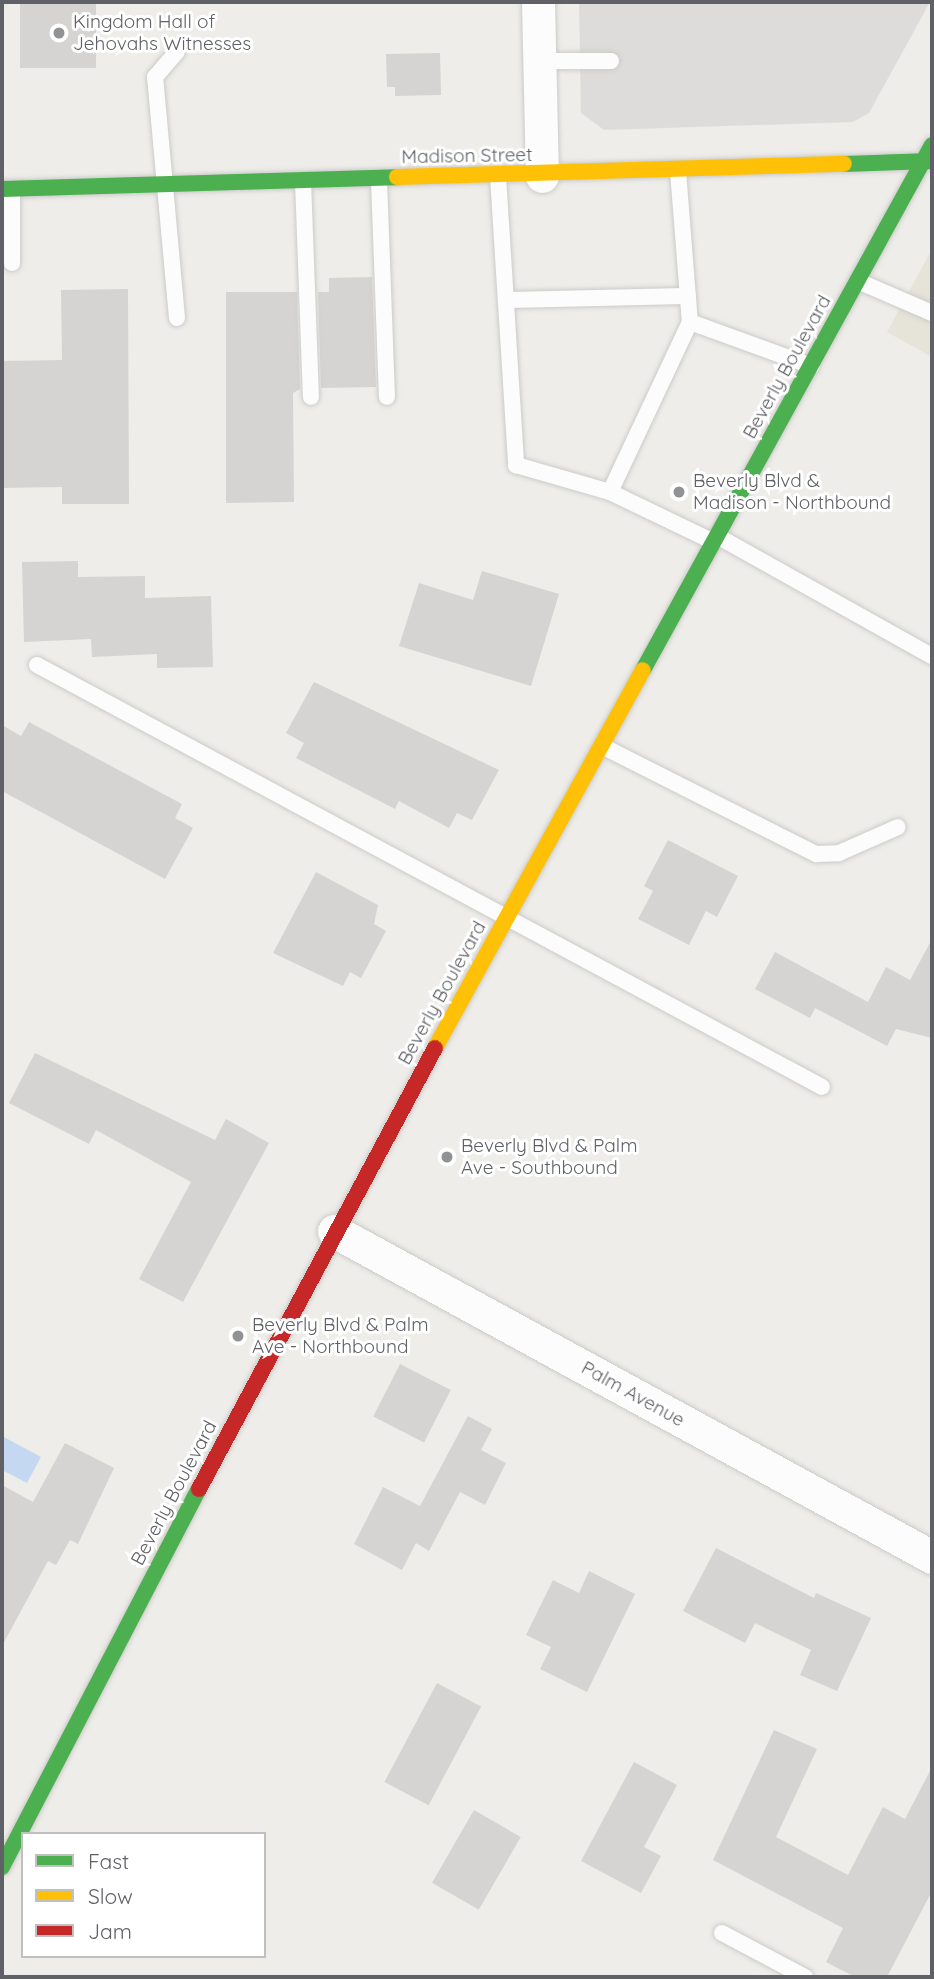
<!DOCTYPE html>
<html>
<head>
<meta charset="utf-8">
<style>
	body { margin:0 }
	#map { position:relative; width:934px; height:1979px; overflow:hidden; background:#eeede9; font-family:Quicksand,sans-serif }
	div>[style] { position:absolute }
	[style*='--x'] { left:calc(var(--x)*1px); top:calc(var(--y)*1px); width:calc(var(--w)*1px); rotate:calc(var(--a)*1deg) }
	.commercial>* { inset:0; background:#e6e4d8 }
	.industrial>* { inset:0; background:#dddcda }
	.water>* { inset:0; background:#c4d9f1 }
	.building>* { inset:0; background:#d5d4d2; transform-origin:0 0 }
	.roads { filter:drop-shadow(0 0 2px #cbcbca) drop-shadow(0 0 2px #cbcbca) }
	.lane>* { height:16px; margin:-8px; padding:0 8px; transform-origin:8px; border-radius:8px; background:#fcfcfc }
	.street>* { height:33px; margin:-16.5px; padding:0 16.5px; transform-origin:16.5px; border-radius:16.5px; background:#fcfcfc }
	.fast>* { height:16px; margin:-8px; padding:0 8px; transform-origin:8px; border-radius:8px; background:#4caf50 }
	.slow>* { height:16px; margin:-8px; padding:0 8px; transform-origin:8px; border-radius:8px; background:#ffc107 }
	.jam>* { height:16px; margin:-8px; padding:0 8px; transform-origin:8px; border-radius:8px; background:#c62828 }
	.dots>* { width:19px; height:19px; translate:-50% -50%; box-sizing:border-box; border:4px solid #fff; border-radius:50% }
	span { translate:-50% -50%; white-space:nowrap; text-align:center; line-height:1.15; -webkit-text-stroke:6px #fff; paint-order:stroke }
	.poi-label { font-size:19px; color:#5f6166 }
	.left { translate:0 -50%; text-align:left }
	.street-label { font-size:19px; color:#5f6166 }
	.frame { position:absolute; inset:0; border:4px solid #5f6166; pointer-events:none }
	.legend { position:absolute; left:21px; top:1832px; width:245px; height:126px; box-sizing:border-box; background:#fff; border:2px solid #bfc0c2; margin:0; padding:9px 12px; list-style:none; font-size:21px; color:#5f6166 }
	.legend li { display:flex; align-items:center; gap:14px; height:35px }
	.legend b { width:35px; border:2px solid #bfc0c2 }
</style>
</head>
<body>
<div id="map">
	<div class="commercial">
		<i style="clip-path:polygon(932px 249px,932px 357px,887px 332px)"></i>
	</div>
	<div class="industrial">
		<i style="clip-path:polygon(579px 2px,930px 2px,869px 113px,853px 122px,604px 130px,581px 113px)"></i>
	</div>
	<div class="water">
		<i style="clip-path:polygon(2px 1436px,41px 1457px,27px 1483px,2px 1470px)"></i>
	</div>
	<div class="building">
		<i style="left:20px;top:2px;width:76px;height:66px"></i>
		<i style="clip-path:polygon(440px 53px,441px 95px,395px 96px,395px 87px,387px 87px,386px 54px)"></i>
		<i style="clip-path:polygon(372px 277px,376px 387px,321px 388px,318px 292px,329px 292px,329px 278px)"></i>
		<i style="clip-path:polygon(128px 289px,129px 504px,62px 504px,62px 487px,2px 488px,2px 361px,62px 360px,61px 290px)"></i>
		<i style="clip-path:polygon(226px 292px,297px 292px,300px 389px,293px 393px,294px 502px,226px 503px)"></i>
		<i style="clip-path:polygon(78px 561px,78px 577px,145px 576px,145px 598px,211px 596px,213px 667px,157px 668px,157px 654px,92px 657px,91px 639px,24px 642px,22px 562px)"></i>
		<i style="clip-path:polygon(482px 571px,559px 594px,531px 686px,399px 646px,419px 583px,473px 600px)"></i>
		<i style="clip-path:polygon(314px 682px,499px 770px,472px 820px,457px 813px,449px 828px,399px 801px,395px 809px,296px 758px,304px 743px,286px 733px)"></i>
		<i style="clip-path:polygon(29px 722px,182px 804px,175px 818px,193px 828px,165px 879px,2px 791px,2px 725px,21px 736px)"></i>
		<i style="clip-path:polygon(668px 840px,738px 876px,717px 917px,706px 911px,689px 945px,638px 919px,653px 891px,644px 886px)"></i>
		<i style="clip-path:polygon(316px 872px,378px 905px,374px 924px,386px 931px,361px 978px,350px 972px,343px 986px,273px 953px)"></i>
		<i style="clip-path:polygon(932px 939px,932px 1038px,896px 1029px,887px 1046px,815px 1008px,810px 1018px,755px 989px,775px 952px,868px 1002px,886px 967px,910px 980px)"></i>
		<i style="clip-path:polygon(35px 1053px,215px 1140px,226px 1119px,269px 1143px,183px 1302px,139px 1279px,191px 1182px,96px 1130px,89px 1144px,9px 1103px)"></i>
		<i style="left:400px;top:1364px;width:57px;height:59px;rotate:27deg"></i>
		<i style="clip-path:polygon(468px 1416px,492px 1429px,481px 1450px,506px 1463px,485px 1505px,460px 1492px,429px 1551px,416px 1543px,402px 1570px,354px 1544px,383px 1487px,420px 1506px)"></i>
		<i style="clip-path:polygon(65px 1443px,114px 1468px,78px 1544px,70px 1540px,56px 1565px,48px 1561px,2px 1646px,2px 1485px,33px 1502px)"></i>
		<i style="clip-path:polygon(716px 1548px,814px 1598px,816px 1593px,871px 1618px,837px 1691px,800px 1675px,811px 1650px,755px 1623px,745px 1643px,683px 1611px)"></i>
		<i style="clip-path:polygon(589px 1571px,635px 1594px,587px 1692px,540px 1669px,551px 1647px,526px 1635px,553px 1580px,579px 1593px)"></i>
		<i style="left:437px;top:1683px;width:50px;height:112px;rotate:28deg"></i>
		<i style="clip-path:polygon(774px 1730px,817px 1749px,776px 1837px,848px 1875px,883px 1807px,905px 1819px,932px 1767px,932px 1891px,887px 1977px,855px 1977px,826px 1962px,843px 1928px,713px 1860px)"></i>
		<i style="clip-path:polygon(634px 1762px,677px 1785px,644px 1847px,661px 1856px,641px 1893px,581px 1861px)"></i>
		<i style="left:474px;top:1810px;width:54px;height:84px;rotate:30deg"></i>
	</div>
	<div class="roads">
		<div class="lane">
			<i style="--x:540;--y:61;--w:71;--a:0"></i>
			<i style="--x:678;--y:171;--w:151;--a:85.5"></i>
			<i style="--x:690;--y:322;--w:129;--a:20"></i>
			<i style="--x:498;--y:176;--w:290;--a:86.4"></i>
			<i style="--x:516;--y:465;--w:98;--a:16"></i>
			<i style="--x:379;--y:180;--w:217;--a:87.9"></i>
			<i style="--x:303;--y:181;--w:216;--a:87.9"></i>
			<i style="--x:12;--y:189;--w:74;--a:90"></i>
			<i style="--x:858;--y:281;--w:81;--a:23.4"></i>
			<i style="--x:506;--y:300;--w:182;--a:-1.3"></i>
			<i style="--x:177;--y:318;--w:242;--a:-95.2"></i>
			<i style="--x:155;--y:77;--w:33;--a:-49"></i>
			<i style="--x:690;--y:322;--w:188;--a:115.2"></i>
			<i style="--x:610;--y:492;--w:115;--a:25.7"></i>
			<i style="--x:717;--y:536;--w:246;--a:29.2"></i>
			<i style="--x:37;--y:665;--w:891;--a:28.26"></i>
			<i style="--x:602;--y:746;--w:240;--a:26.8"></i>
			<i style="--x:816;--y:854;--w:23;--a:-2"></i>
			<i style="--x:839;--y:853;--w:64;--a:-23.8"></i>
			<i style="--x:722;--y:1933;--w:94;--a:27.9"></i>
		</div>
		<div class="street">
			<i style="--x:538;--y:2;--w:174;--a:88.7"></i>
			<i style="--x:334;--y:1231;--w:681;--a:28.6"></i>
		</div>
		<div class="fast">
			<i style="--x:844;--y:164;--w:88;--a:-2"></i>
			<i style="--x:2;--y:189;--w:395;--a:-1.7"></i>
			<i style="--x:643;--y:670;--w:599;--a:-61.17"></i>
			<i style="--x:2;--y:1867;--w:426;--a:-62.5"></i>
		</div>
		<div class="slow">
			<i style="--x:397;--y:177;--w:447;--a:-1.7"></i>
			<i style="--x:435;--y:1048;--w:431;--a:-61.2"></i>
		</div>
		<div class="jam">
			<i style="--x:199;--y:1489;--w:500;--a:-61.85"></i>
		</div>
	</div>
	<div class="dots">
		<i style="left:59px;top:33px;background:#919294"></i>
		<i style="left:679px;top:492px;background:#919294"></i>
		<i style="left:447px;top:1157px;background:#919294"></i>
		<i style="left:238px;top:1336px;background:#919294"></i>
	</div>
	<div class="poi-label">
		<span class="left" style="left:73px;top:33px">Kingdom Hall of<br>Jehovahs Witnesses</span>
		<span class="left" style="left:693px;top:492px">Beverly Blvd &amp;<br>Madison - Northbound</span>
		<span class="left" style="left:461px;top:1157px">Beverly Blvd &amp; Palm<br>Ave - Southbound</span>
		<span class="left" style="left:252px;top:1336px">Beverly Blvd &amp; Palm<br>Ave - Northbound</span>
	</div>
	<div class="street-label">
		<span style="left:467px;top:156px;rotate:-1deg">Madison Street</span>
		<span style="left:787px;top:367px;rotate:-61deg">Beverly Boulevard</span>
		<span style="left:442px;top:993px;rotate:-61deg">Beverly Boulevard</span>
		<span style="left:633px;top:1394px;rotate:29deg">Palm Avenue</span>
		<span style="left:174px;top:1493px;rotate:-62deg">Beverly Boulevard</span>
	</div>
	<div class="frame"></div>
	<ul class="legend">
	<li><b style="height:9px;background:#4caf50"></b>Fast</li>
	<li><b style="height:9px;background:#ffc107"></b>Slow</li>
	<li><b style="height:9px;background:#c62828"></b>Jam</li>
	</ul>
</div>
</body>
</html>
